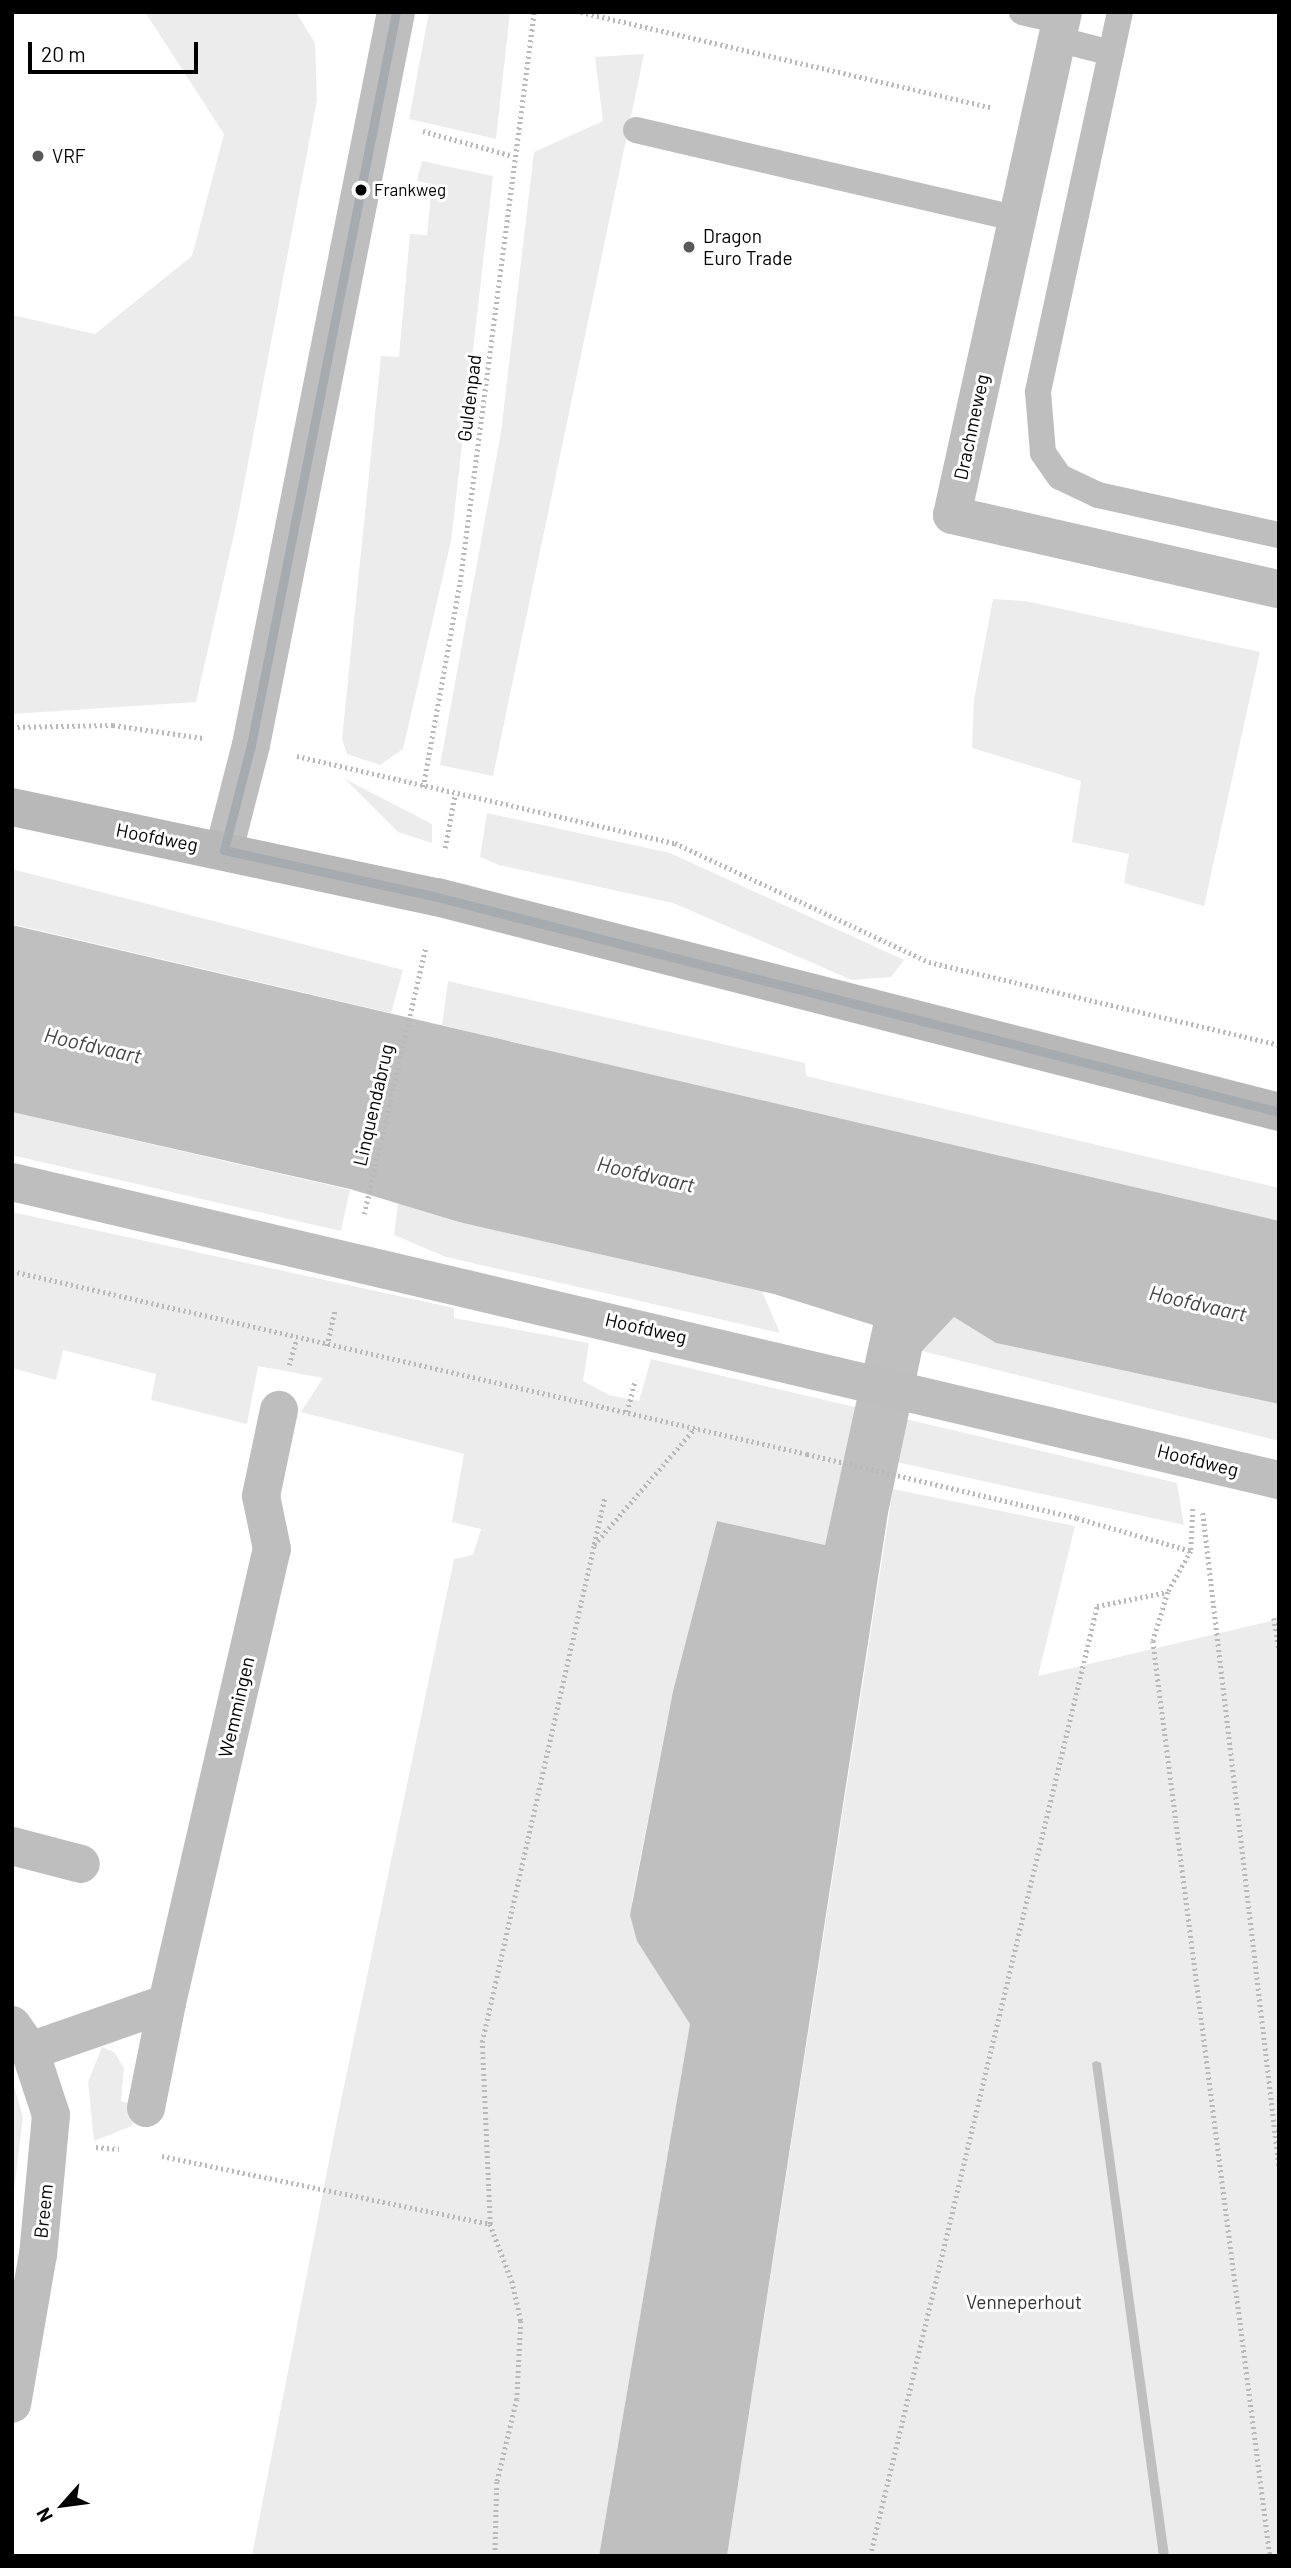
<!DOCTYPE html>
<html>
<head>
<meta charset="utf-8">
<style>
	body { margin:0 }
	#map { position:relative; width:1291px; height:2568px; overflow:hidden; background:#fff; font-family:Barlow,sans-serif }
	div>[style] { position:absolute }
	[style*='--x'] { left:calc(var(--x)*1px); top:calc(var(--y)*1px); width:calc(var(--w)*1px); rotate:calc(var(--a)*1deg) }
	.green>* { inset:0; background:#ececec; transform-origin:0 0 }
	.water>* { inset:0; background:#bfbfbf }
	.path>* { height:4.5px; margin-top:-2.25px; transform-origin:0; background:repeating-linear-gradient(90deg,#b9b9b9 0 2px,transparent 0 5.5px) }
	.lane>* { height:26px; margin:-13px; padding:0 13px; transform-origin:13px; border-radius:13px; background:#bebebe }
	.street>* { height:38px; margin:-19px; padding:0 19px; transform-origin:19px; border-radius:19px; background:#bebebe }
	.secondary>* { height:38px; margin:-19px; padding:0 19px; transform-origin:19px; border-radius:19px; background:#b8b8b8 }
	.bus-1>* { height:9px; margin:-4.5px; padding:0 4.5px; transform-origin:4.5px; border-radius:4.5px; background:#a6abb0 }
	.dots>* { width:19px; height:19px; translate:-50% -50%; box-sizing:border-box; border:4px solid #fff; border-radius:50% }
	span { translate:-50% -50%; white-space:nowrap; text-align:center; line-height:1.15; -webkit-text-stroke:6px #fff; paint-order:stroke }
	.bus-label { font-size:17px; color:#000 }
	.left { translate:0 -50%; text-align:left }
	.poi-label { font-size:19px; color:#000 }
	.street-label { font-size:19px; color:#000 }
	.park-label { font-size:19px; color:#333 }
	.water-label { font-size:21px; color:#444; font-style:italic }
	.frame { position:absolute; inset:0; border:14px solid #000; pointer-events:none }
	.north { position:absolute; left:28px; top:2470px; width:70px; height:70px; -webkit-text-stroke:5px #fff; paint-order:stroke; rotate:242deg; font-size:19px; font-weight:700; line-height:28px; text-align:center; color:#000 }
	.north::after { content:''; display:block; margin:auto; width:24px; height:32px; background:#000; clip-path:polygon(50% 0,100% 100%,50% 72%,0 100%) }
	.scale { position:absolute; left:28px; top:42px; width:170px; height:32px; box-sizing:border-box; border:4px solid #000; border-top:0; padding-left:9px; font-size:21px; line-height:24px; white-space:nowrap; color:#000; -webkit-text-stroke:5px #fff; paint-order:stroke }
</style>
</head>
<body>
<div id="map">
	<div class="green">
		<i style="clip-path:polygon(145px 12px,296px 12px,315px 43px,317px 100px,237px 521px,196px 702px,12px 714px,12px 315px,95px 334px,192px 256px,224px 134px)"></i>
		<i style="clip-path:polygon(429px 12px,510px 12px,496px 139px,409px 119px)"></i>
		<i style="clip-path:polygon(644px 54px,493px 776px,440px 765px,501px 432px,534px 152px,603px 121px,595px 57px)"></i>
		<i style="clip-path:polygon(422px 161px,493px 176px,451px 541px,403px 749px,380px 765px,347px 754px,342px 739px,381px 356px,399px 357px,410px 234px,427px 235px,432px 184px,417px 181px)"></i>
		<i style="clip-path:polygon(993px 599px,1025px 601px,1260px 652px,1204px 906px,1124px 883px,1129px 854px,1072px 842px,1081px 781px,972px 748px,974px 700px)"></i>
		<i style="clip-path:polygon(345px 779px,432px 824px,432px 843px,398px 832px)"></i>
		<i style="clip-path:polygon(487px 813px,670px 853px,904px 960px,891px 977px,852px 980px,673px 903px,499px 865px,480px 857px)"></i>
		<i style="clip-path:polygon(12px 869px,403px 970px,391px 1013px,12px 924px)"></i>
		<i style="clip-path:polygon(448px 981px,805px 1063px,806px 1076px,1279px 1188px,1279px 1225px,442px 1025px)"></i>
		<i style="left:12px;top:1112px;width:347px;height:42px;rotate:13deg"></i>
		<i style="clip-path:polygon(398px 1203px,459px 1222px,762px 1291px,780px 1333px,446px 1257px,394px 1235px)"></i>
		<i style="clip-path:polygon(12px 1212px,454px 1308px,454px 1318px,589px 1343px,583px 1381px,609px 1395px,639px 1401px,651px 1359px,1177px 1483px,1184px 1525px,846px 1451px,825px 1545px,717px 1521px,673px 1691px,632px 1901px,690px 2024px,599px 2556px,252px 2556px,337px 2120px,454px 1559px,473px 1555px,481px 1529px,452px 1522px,464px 1454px,301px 1412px,323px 1378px,258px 1366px,247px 1424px,151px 1400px,156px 1374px,63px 1350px,56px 1380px,12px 1368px)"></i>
		<i style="clip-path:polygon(953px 1316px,996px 1343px,1279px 1404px,1279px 1441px,922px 1351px)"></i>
		<i style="clip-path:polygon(893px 1489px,1075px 1526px,1038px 1676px,1279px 1619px,1279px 2556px,727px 2556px)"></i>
		<i style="clip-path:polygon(102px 2047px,114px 2052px,124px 2068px,121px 2101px,136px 2105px,132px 2126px,94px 2141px,88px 2082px)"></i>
		<i style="clip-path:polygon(12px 2079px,23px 2117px,12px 2208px)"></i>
	</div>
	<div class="water">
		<i style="clip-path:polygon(12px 925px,1279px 1221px,1279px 1404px,996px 1343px,954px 1317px,922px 1351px,888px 1513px,727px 2556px,599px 2556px,690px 2024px,637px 1941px,630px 1915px,673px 1691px,717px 1521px,825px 1545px,873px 1325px,774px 1294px,459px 1222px,350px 1189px,12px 1112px)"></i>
		<i style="clip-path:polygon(1096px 2061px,1101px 2063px,1169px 2556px,1159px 2556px,1092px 2063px)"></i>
	</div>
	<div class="path">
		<i style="--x:581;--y:12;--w:422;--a:13.1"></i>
		<i style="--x:423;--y:131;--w:93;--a:15.5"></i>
		<i style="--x:12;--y:727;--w:101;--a:-1.1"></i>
		<i style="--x:113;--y:725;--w:91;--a:8.2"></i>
		<i style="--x:297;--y:756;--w:388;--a:13"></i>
		<i style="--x:675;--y:843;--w:280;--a:25.1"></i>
		<i style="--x:929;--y:962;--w:360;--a:13.3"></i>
		<i style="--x:423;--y:787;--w:208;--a:-79.8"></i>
		<i style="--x:460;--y:582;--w:575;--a:-82.6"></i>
		<i style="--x:445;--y:848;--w:55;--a:-79.5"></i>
		<i style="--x:364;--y:1214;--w:275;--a:-77"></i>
		<i style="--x:12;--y:1271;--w:816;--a:12.96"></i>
		<i style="--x:807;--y:1454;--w:277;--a:13.3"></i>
		<i style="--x:1077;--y:1518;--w:119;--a:16.1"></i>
		<i style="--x:327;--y:1346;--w:38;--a:-78"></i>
		<i style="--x:289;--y:1365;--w:26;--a:-74"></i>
		<i style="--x:627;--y:1412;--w:33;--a:-76"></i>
		<i style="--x:1193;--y:1509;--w:42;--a:92.7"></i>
		<i style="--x:1191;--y:1551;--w:47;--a:119.3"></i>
		<i style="--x:1168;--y:1592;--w:51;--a:107"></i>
		<i style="--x:1153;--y:1641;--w:922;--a:82.71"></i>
		<i style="--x:1203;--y:1513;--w:657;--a:83.36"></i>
		<i style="--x:594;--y:1544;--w:49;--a:-77.1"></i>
		<i style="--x:1274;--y:1618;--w:31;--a:81"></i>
		<i style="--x:96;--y:2147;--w:23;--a:5"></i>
		<i style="--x:162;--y:2156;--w:335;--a:11.7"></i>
		<i style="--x:490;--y:2224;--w:182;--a:-92.5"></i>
		<i style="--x:482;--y:2042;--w:509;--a:-77.3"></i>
		<i style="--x:594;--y:1545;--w:155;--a:-49.2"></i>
		<i style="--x:490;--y:2224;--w:61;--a:68.9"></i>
		<i style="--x:512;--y:2281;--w:41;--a:77.3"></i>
		<i style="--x:521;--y:2321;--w:78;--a:92.9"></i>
		<i style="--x:517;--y:2399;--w:85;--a:103.5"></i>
		<i style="--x:497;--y:2482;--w:74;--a:91.5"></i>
		<i style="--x:870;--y:2556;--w:977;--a:-76.56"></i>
		<i style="--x:1097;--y:1606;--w:72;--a:-11.2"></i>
	</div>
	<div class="lane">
		<i style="--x:1022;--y:12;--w:40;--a:13"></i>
		<i style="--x:1120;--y:12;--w:389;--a:102.2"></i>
		<i style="--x:1038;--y:392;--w:61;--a:85.3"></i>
		<i style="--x:1043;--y:453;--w:29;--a:55"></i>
		<i style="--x:1060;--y:477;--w:42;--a:25.3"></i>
		<i style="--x:1098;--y:495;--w:185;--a:12.5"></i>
		<i style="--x:1057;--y:39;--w:56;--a:14.5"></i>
		<i style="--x:636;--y:130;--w:391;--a:13.1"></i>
	</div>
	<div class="street">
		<i style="--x:1063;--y:12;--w:515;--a:102.44"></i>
		<i style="--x:952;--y:515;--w:335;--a:12.8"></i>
		<i style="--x:224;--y:850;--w:108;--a:-75.6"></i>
		<i style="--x:251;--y:745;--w:747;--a:-78.81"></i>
		<i style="--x:12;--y:1182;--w:1302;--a:13.24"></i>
		<i style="--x:12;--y:1846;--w:71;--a:14.6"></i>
		<i style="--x:12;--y:2025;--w:32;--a:55"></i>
		<i style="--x:30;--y:2051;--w:67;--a:71.8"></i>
		<i style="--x:51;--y:2115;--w:140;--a:95.3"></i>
		<i style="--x:38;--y:2254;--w:152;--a:99.8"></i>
		<i style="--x:30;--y:2051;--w:145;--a:-19.3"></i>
		<i style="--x:167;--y:2003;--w:466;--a:-77"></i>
		<i style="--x:272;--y:1549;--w:54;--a:-101.7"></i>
		<i style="--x:261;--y:1496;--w:88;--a:-78.2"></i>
		<i style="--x:146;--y:2108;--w:107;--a:-78.7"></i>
	</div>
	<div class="secondary">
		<i style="--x:12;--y:807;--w:434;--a:12"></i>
		<i style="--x:437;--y:897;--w:869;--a:14.32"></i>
	</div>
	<div class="bus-1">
		<i style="--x:224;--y:850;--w:218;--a:12.4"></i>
		<i style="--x:437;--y:897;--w:869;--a:14.32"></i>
		<i style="--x:224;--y:850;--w:108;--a:-75.6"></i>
		<i style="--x:251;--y:745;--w:747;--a:-78.81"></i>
	</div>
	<div class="dots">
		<i style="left:38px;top:156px;background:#595959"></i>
		<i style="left:361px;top:190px;background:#000"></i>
		<i style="left:689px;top:247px;background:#595959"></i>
	</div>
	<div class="bus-label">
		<span class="left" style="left:374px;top:190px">Frankweg</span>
	</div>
	<div class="poi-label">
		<span class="left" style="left:52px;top:156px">VRF</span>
		<span class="left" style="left:703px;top:247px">Dragon<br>Euro Trade</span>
	</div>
	<div class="street-label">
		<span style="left:469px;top:398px;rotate:-83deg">Guldenpad</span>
		<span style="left:971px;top:427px;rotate:-78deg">Drachmeweg</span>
		<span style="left:157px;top:837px;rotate:11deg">Hoofdweg</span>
		<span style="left:373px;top:1105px;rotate:-77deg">Linquendabrug</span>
		<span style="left:646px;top:1328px;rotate:13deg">Hoofdweg</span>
		<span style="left:1198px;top:1460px;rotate:14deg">Hoofdweg</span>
		<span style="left:236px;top:1707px;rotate:-77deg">Wemmingen</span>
		<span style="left:43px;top:2211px;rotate:-84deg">Breem</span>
	</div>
	<div class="park-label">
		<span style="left:1024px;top:2302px">Venneperhout</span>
	</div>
	<div class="water-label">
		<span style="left:93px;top:1045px;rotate:13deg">Hoofdvaart</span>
		<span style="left:646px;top:1174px;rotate:13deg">Hoofdvaart</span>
		<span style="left:1198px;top:1303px;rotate:13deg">Hoofdvaart</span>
	</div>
	<div class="frame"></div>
	<div class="north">N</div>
	<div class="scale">20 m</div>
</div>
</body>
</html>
